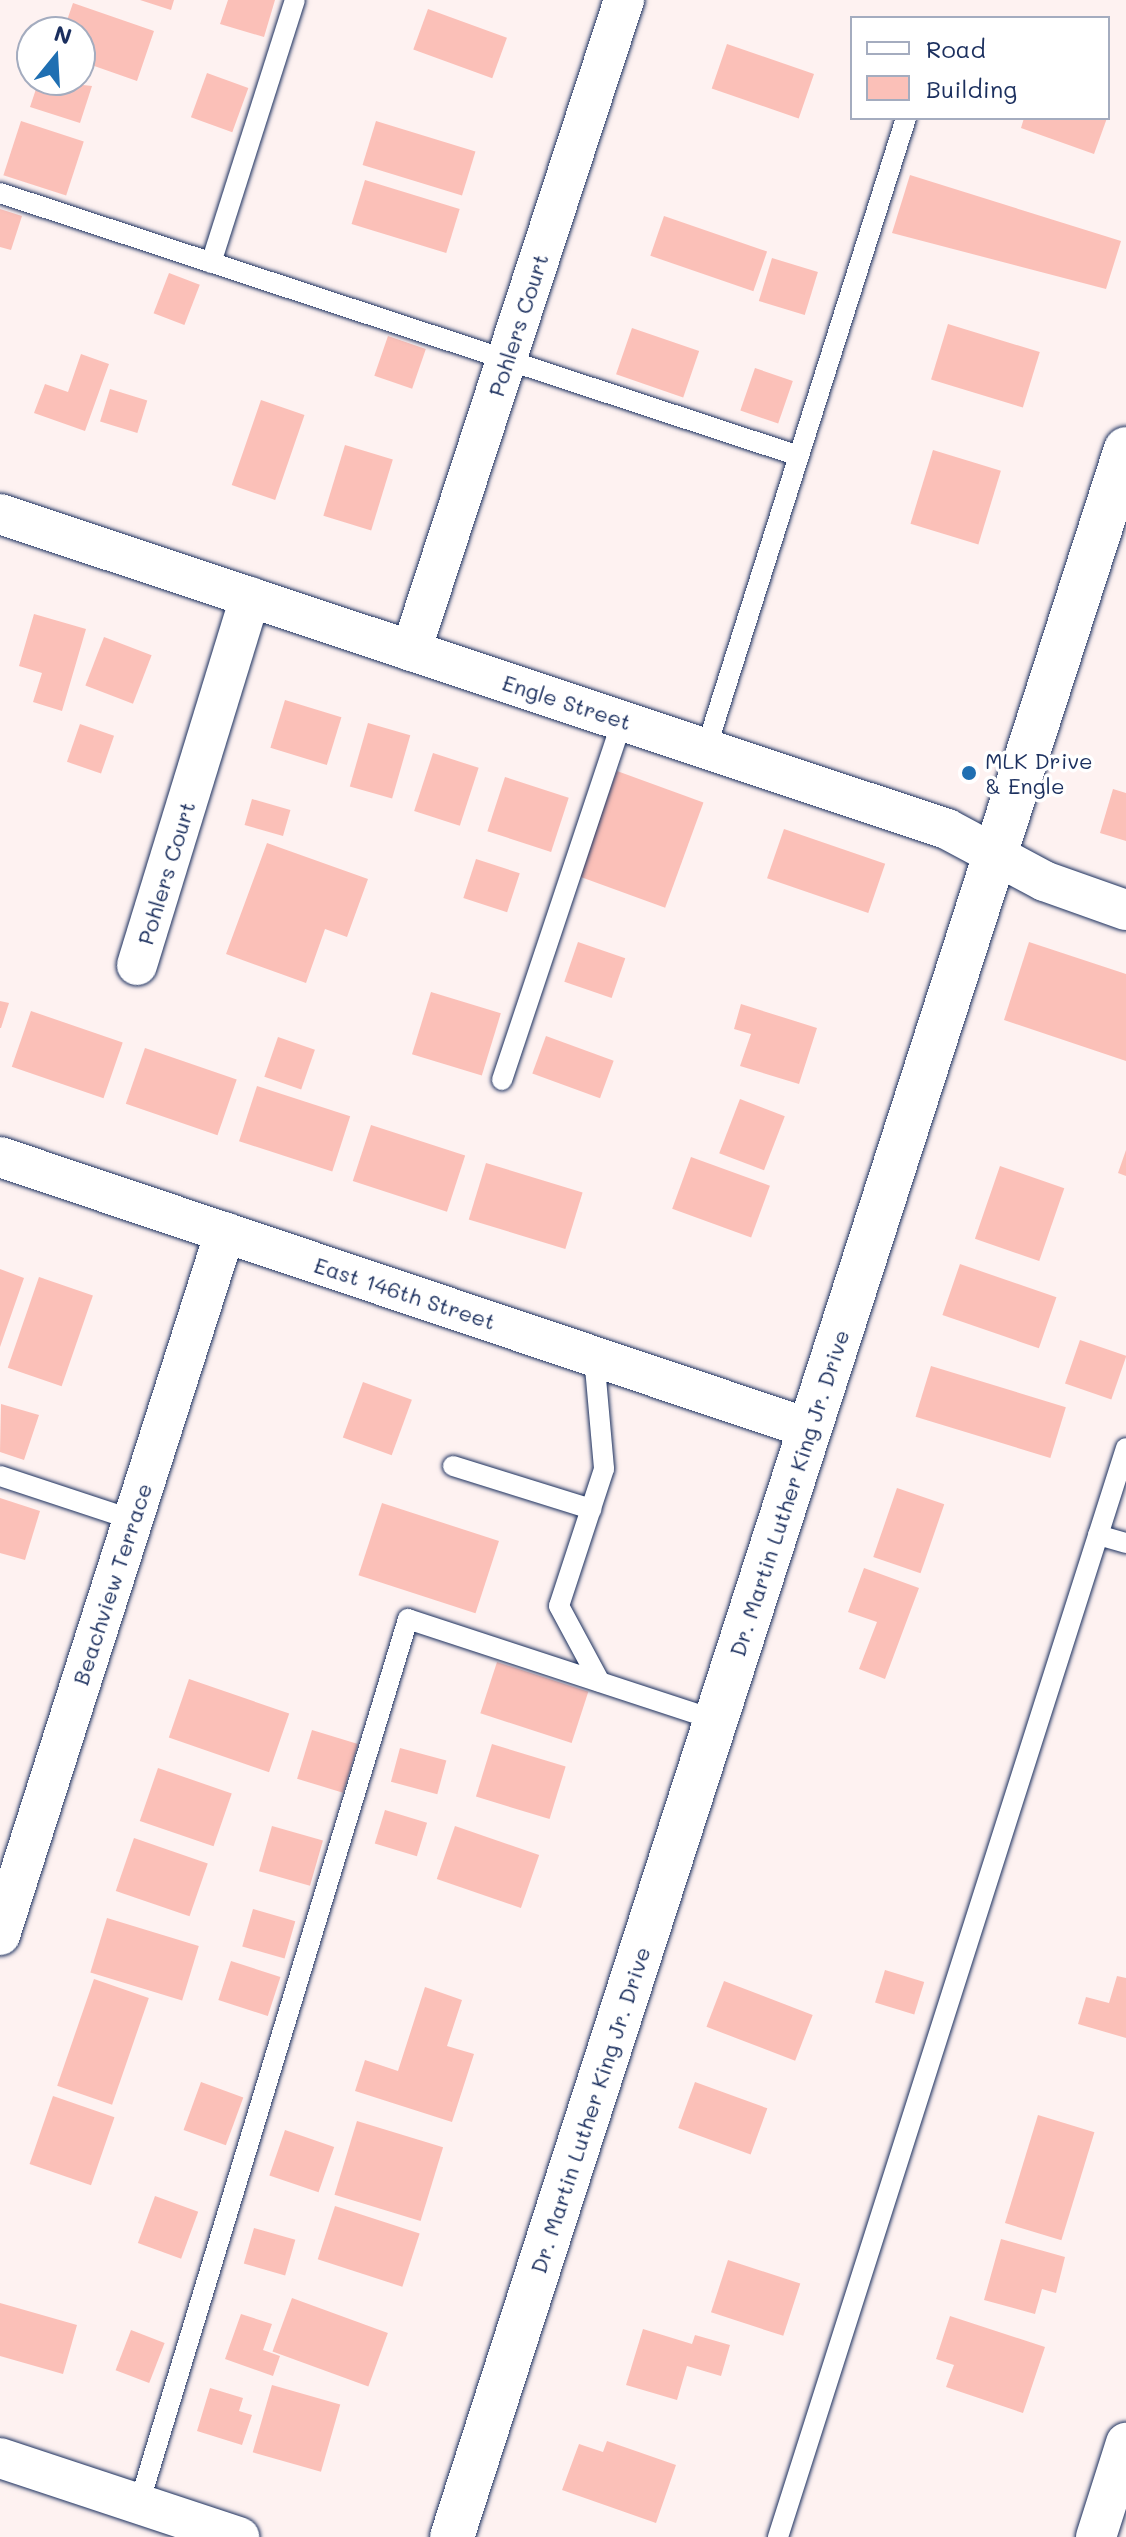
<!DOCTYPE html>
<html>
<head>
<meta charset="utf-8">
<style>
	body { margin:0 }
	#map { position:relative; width:1126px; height:2537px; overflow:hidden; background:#fef2f1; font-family:Mali,sans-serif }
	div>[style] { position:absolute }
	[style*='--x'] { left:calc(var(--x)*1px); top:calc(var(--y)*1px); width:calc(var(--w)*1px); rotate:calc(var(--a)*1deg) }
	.building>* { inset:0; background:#fbc0b8; transform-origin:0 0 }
	.roads { filter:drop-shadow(0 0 2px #1b2f5e) drop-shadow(0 0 2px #1b2f5e) }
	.service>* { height:20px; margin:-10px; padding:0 10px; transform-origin:10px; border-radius:10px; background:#fff }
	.minor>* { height:40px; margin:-20px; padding:0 20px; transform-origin:20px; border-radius:20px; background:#fff }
	.tertiary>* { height:44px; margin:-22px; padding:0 22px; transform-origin:22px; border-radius:22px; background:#fff }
	.dots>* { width:22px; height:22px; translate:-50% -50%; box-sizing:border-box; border:4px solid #fff; border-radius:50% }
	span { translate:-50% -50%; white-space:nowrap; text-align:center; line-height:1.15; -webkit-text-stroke:7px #fff; paint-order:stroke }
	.street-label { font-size:22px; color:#1b2f5e }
	.poi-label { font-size:22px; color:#1b2f5e }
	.left { translate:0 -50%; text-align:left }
	.legend { position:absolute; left:850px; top:16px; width:260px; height:104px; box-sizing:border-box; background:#fff; border:2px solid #a4acbf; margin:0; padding:10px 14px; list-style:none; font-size:24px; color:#1b2f5e }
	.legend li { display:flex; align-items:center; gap:16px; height:40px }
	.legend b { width:40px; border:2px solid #a4acbf }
	.north { position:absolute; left:16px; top:16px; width:80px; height:80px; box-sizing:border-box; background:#fff; border:2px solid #a4acbf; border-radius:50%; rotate:18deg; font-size:22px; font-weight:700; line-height:32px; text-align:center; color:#1b2f5e }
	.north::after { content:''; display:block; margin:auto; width:28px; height:36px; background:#1f6fb2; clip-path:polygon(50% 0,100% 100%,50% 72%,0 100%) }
</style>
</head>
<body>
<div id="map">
	<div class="building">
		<i style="clip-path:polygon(140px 0,174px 0,171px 10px)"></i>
		<i style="clip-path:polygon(228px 0,275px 0,264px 37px,220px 24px)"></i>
		<i style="clip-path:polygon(73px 3px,154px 31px,137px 81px,80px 61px,80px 32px,63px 32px)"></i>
		<i style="left:428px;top:9px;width:84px;height:43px;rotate:20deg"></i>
		<i style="left:727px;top:44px;width:92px;height:47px;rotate:19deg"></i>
		<i style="left:207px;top:73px;width:44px;height:47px;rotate:20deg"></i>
		<i style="clip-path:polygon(39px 80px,92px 86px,80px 123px,30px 107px)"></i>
		<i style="clip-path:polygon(1024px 118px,1107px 118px,1094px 154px,1021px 128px)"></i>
		<i style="left:21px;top:121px;width:66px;height:57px;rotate:18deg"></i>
		<i style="left:376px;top:121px;width:104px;height:46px;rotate:17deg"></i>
		<i style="clip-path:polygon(910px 175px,1121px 241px,1106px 289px,892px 233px)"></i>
		<i style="left:365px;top:180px;width:99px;height:46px;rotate:17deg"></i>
		<i style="clip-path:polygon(0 209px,22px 216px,11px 250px,0 247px)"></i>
		<i style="left:664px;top:216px;width:109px;height:42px;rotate:19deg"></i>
		<i style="left:772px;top:258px;width:48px;height:45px;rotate:17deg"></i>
		<i style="left:169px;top:273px;width:33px;height:43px;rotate:21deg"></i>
		<i style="left:948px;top:324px;width:96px;height:58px;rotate:17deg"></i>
		<i style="left:632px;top:328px;width:71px;height:49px;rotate:19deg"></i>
		<i style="left:388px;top:336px;width:40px;height:42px;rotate:19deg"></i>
		<i style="clip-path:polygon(81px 354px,109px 364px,85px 431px,34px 413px,45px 384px,68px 392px)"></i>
		<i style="left:755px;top:368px;width:40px;height:45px;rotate:19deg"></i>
		<i style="left:110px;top:389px;width:39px;height:34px;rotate:17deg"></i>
		<i style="left:261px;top:400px;width:46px;height:90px;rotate:19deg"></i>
		<i style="left:345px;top:445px;width:50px;height:74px;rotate:17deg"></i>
		<i style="left:933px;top:450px;width:71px;height:77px;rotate:17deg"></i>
		<i style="clip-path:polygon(34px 614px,86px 629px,62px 711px,33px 702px,42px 673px,19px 666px)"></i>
		<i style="left:104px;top:637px;width:51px;height:52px;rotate:21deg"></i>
		<i style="left:285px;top:700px;width:59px;height:50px;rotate:17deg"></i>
		<i style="left:368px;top:723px;width:44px;height:66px;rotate:16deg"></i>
		<i style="left:80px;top:724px;width:36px;height:40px;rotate:19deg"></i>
		<i style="left:433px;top:753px;width:48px;height:61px;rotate:18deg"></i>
		<i style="left:617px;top:771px;width:92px;height:112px;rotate:20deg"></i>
		<i style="left:505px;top:777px;width:67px;height:57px;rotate:18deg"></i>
		<i style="clip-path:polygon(1113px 789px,1126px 793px,1126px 841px,1100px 833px)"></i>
		<i style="left:252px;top:799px;width:40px;height:27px;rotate:16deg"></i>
		<i style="left:784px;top:829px;width:107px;height:52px;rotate:19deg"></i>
		<i style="clip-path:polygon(267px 843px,368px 879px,347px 937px,325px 929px,306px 983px,226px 954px)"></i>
		<i style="left:476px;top:859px;width:46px;height:41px;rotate:18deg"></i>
		<i style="left:578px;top:942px;width:50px;height:42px;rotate:19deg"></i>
		<i style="clip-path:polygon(1029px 942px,1126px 974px,1126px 1061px,1004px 1020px)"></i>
		<i style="left:431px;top:992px;width:73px;height:65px;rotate:17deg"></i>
		<i style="clip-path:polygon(0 1001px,9px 1003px,1px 1028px,0 1028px)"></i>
		<i style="clip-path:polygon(741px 1004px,817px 1028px,799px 1084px,740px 1066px,751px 1034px,734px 1029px)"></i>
		<i style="left:31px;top:1011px;width:97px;height:59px;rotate:19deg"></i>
		<i style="left:546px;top:1036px;width:72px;height:40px;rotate:20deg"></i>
		<i style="left:278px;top:1037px;width:39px;height:42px;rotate:19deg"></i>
		<i style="left:145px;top:1048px;width:97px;height:59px;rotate:19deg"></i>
		<i style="left:257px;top:1086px;width:98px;height:58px;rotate:18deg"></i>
		<i style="left:740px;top:1099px;width:48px;height:58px;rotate:21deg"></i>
		<i style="left:371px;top:1125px;width:99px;height:59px;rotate:18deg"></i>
		<i style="clip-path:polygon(1126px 1150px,1126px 1176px,1118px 1173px)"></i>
		<i style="left:691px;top:1157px;width:84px;height:55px;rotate:20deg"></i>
		<i style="left:486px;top:1163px;width:101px;height:59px;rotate:17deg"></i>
		<i style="left:1000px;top:1166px;width:68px;height:77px;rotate:19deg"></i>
		<i style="left:960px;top:1264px;width:102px;height:54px;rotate:19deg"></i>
		<i style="clip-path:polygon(0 1269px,24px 1278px,0 1347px)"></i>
		<i style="left:39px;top:1277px;width:57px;height:96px;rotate:19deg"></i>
		<i style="left:1080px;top:1340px;width:49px;height:46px;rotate:19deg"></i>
		<i style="left:931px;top:1366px;width:141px;height:53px;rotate:17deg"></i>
		<i style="left:363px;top:1382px;width:52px;height:59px;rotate:20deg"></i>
		<i style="clip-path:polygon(1px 1404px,39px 1415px,24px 1460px,0 1452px)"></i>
		<i style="left:897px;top:1488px;width:50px;height:73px;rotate:19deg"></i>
		<i style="clip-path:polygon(0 1498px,40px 1511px,25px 1560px,0 1553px)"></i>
		<i style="left:382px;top:1503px;width:123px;height:76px;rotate:18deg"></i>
		<i style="clip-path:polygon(864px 1568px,919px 1588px,885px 1679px,859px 1669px,877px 1622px,848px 1612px)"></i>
		<i style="left:497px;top:1662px;width:96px;height:54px;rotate:18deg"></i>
		<i style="left:189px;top:1679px;width:106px;height:62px;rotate:19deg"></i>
		<i style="left:312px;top:1730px;width:48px;height:51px;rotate:17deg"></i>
		<i style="left:492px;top:1744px;width:77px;height:55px;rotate:17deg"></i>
		<i style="left:400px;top:1748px;width:48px;height:35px;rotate:15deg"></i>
		<i style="left:158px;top:1768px;width:78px;height:56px;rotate:19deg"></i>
		<i style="left:385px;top:1810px;width:44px;height:35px;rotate:17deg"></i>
		<i style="left:272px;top:1826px;width:53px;height:47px;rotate:16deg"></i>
		<i style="left:455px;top:1826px;width:89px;height:56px;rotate:19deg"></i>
		<i style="left:134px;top:1838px;width:78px;height:56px;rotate:19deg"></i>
		<i style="left:253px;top:1909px;width:44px;height:39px;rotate:16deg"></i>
		<i style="left:107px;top:1918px;width:96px;height:57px;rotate:17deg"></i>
		<i style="left:231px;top:1961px;width:52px;height:41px;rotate:18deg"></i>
		<i style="left:885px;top:1970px;width:41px;height:34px;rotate:17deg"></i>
		<i style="clip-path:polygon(1117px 1976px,1126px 1978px,1126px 2038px,1078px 2024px,1086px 1997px,1109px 2003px)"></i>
		<i style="left:94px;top:1979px;width:58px;height:113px;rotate:19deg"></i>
		<i style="left:724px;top:1981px;width:95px;height:49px;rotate:21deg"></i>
		<i style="clip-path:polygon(425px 1987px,462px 2000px,447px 2046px,474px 2054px,452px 2122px,355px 2091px,365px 2060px,398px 2071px)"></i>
		<i style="left:201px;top:2082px;width:45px;height:51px;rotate:20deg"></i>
		<i style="left:695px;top:2082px;width:77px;height:49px;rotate:20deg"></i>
		<i style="left:53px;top:2096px;width:65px;height:72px;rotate:19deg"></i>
		<i style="left:1038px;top:2115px;width:59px;height:113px;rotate:17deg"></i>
		<i style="left:357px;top:2121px;width:90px;height:77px;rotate:17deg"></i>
		<i style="left:285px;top:2130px;width:52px;height:48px;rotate:19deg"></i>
		<i style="left:155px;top:2196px;width:46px;height:50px;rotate:20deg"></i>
		<i style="left:335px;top:2206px;width:89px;height:56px;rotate:18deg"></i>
		<i style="left:254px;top:2228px;width:43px;height:37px;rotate:16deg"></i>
		<i style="clip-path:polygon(1001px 2239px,1065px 2257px,1056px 2293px,1042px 2289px,1035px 2314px,984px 2300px)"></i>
		<i style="left:728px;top:2260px;width:76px;height:55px;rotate:18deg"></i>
		<i style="left:292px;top:2298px;width:102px;height:57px;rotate:20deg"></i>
		<i style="clip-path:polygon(0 2303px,77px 2325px,63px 2374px,0 2356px)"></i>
		<i style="clip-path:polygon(241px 2314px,272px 2324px,263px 2350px,280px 2356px,273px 2376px,225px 2359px)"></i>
		<i style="clip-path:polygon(950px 2316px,1045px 2347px,1023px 2413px,946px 2387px,954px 2365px,936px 2359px)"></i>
		<i style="clip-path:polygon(643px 2329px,692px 2344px,695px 2335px,730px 2345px,721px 2376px,687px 2366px,677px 2400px,626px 2385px)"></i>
		<i style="left:131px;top:2330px;width:36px;height:43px;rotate:21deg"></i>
		<i style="left:272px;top:2385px;width:71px;height:70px;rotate:16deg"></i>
		<i style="clip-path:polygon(210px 2388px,243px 2398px,239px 2411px,252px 2415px,242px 2445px,197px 2431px)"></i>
		<i style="clip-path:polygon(607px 2441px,676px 2465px,656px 2523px,562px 2490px,579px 2444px,603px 2452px)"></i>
	</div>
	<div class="roads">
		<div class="service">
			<i style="--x:0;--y:193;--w:841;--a:18.22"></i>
			<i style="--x:211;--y:263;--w:276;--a:-72.3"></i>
			<i style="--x:706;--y:749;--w:662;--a:-72.41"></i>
			<i style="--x:502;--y:1080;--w:379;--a:-71.5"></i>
			<i style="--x:594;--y:1356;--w:113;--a:84.9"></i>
			<i style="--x:604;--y:1469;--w:144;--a:108.2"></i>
			<i style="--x:559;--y:1606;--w:86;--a:61.7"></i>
			<i style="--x:453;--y:1466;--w:145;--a:17.3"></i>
			<i style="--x:0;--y:1476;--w:140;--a:18.3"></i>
			<i style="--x:1098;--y:1535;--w:29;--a:16"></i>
			<i style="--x:139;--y:2504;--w:925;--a:-73.09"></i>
			<i style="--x:408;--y:1619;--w:324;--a:18.2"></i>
			<i style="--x:778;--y:2537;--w:1143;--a:-72.28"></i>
		</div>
		<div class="minor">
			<i style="--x:0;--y:514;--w:998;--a:18.4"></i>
			<i style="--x:947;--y:829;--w:110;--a:28.2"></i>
			<i style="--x:1044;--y:881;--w:87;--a:19.5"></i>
			<i style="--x:411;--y:651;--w:685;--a:-71.88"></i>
			<i style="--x:137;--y:965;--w:385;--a:-72.9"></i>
			<i style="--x:0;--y:1157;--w:854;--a:18.56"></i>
			<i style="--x:0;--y:1935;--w:738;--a:-72.25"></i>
			<i style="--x:0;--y:2458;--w:252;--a:18.3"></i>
			<i style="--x:1096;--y:2537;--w:99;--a:-72.3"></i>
		</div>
		<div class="tertiary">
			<i style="--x:452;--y:2537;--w:2194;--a:-72.11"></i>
		</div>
	</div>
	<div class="dots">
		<i style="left:969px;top:773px;background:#1f6fb2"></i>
	</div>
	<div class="street-label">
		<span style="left:518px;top:325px;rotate:-72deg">Pohlers Court</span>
		<span style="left:567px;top:702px;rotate:18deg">Engle Street</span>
		<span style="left:166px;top:873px;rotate:-73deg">Pohlers Court</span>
		<span style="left:405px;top:1293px;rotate:18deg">East 146th Street</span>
		<span style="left:789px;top:1493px;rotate:-72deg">Dr. Martin Luther King Jr. Drive</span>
		<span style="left:112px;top:1584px;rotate:-72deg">Beachview Terrace</span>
		<span style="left:590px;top:2110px;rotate:-72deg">Dr. Martin Luther King Jr. Drive</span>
	</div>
	<div class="poi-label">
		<span class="left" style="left:985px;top:773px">MLK Drive<br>&amp; Engle</span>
	</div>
	<ul class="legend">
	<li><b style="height:10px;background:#fff"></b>Road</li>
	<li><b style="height:22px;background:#fbc0b8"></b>Building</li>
	</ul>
	<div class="north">N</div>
</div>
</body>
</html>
